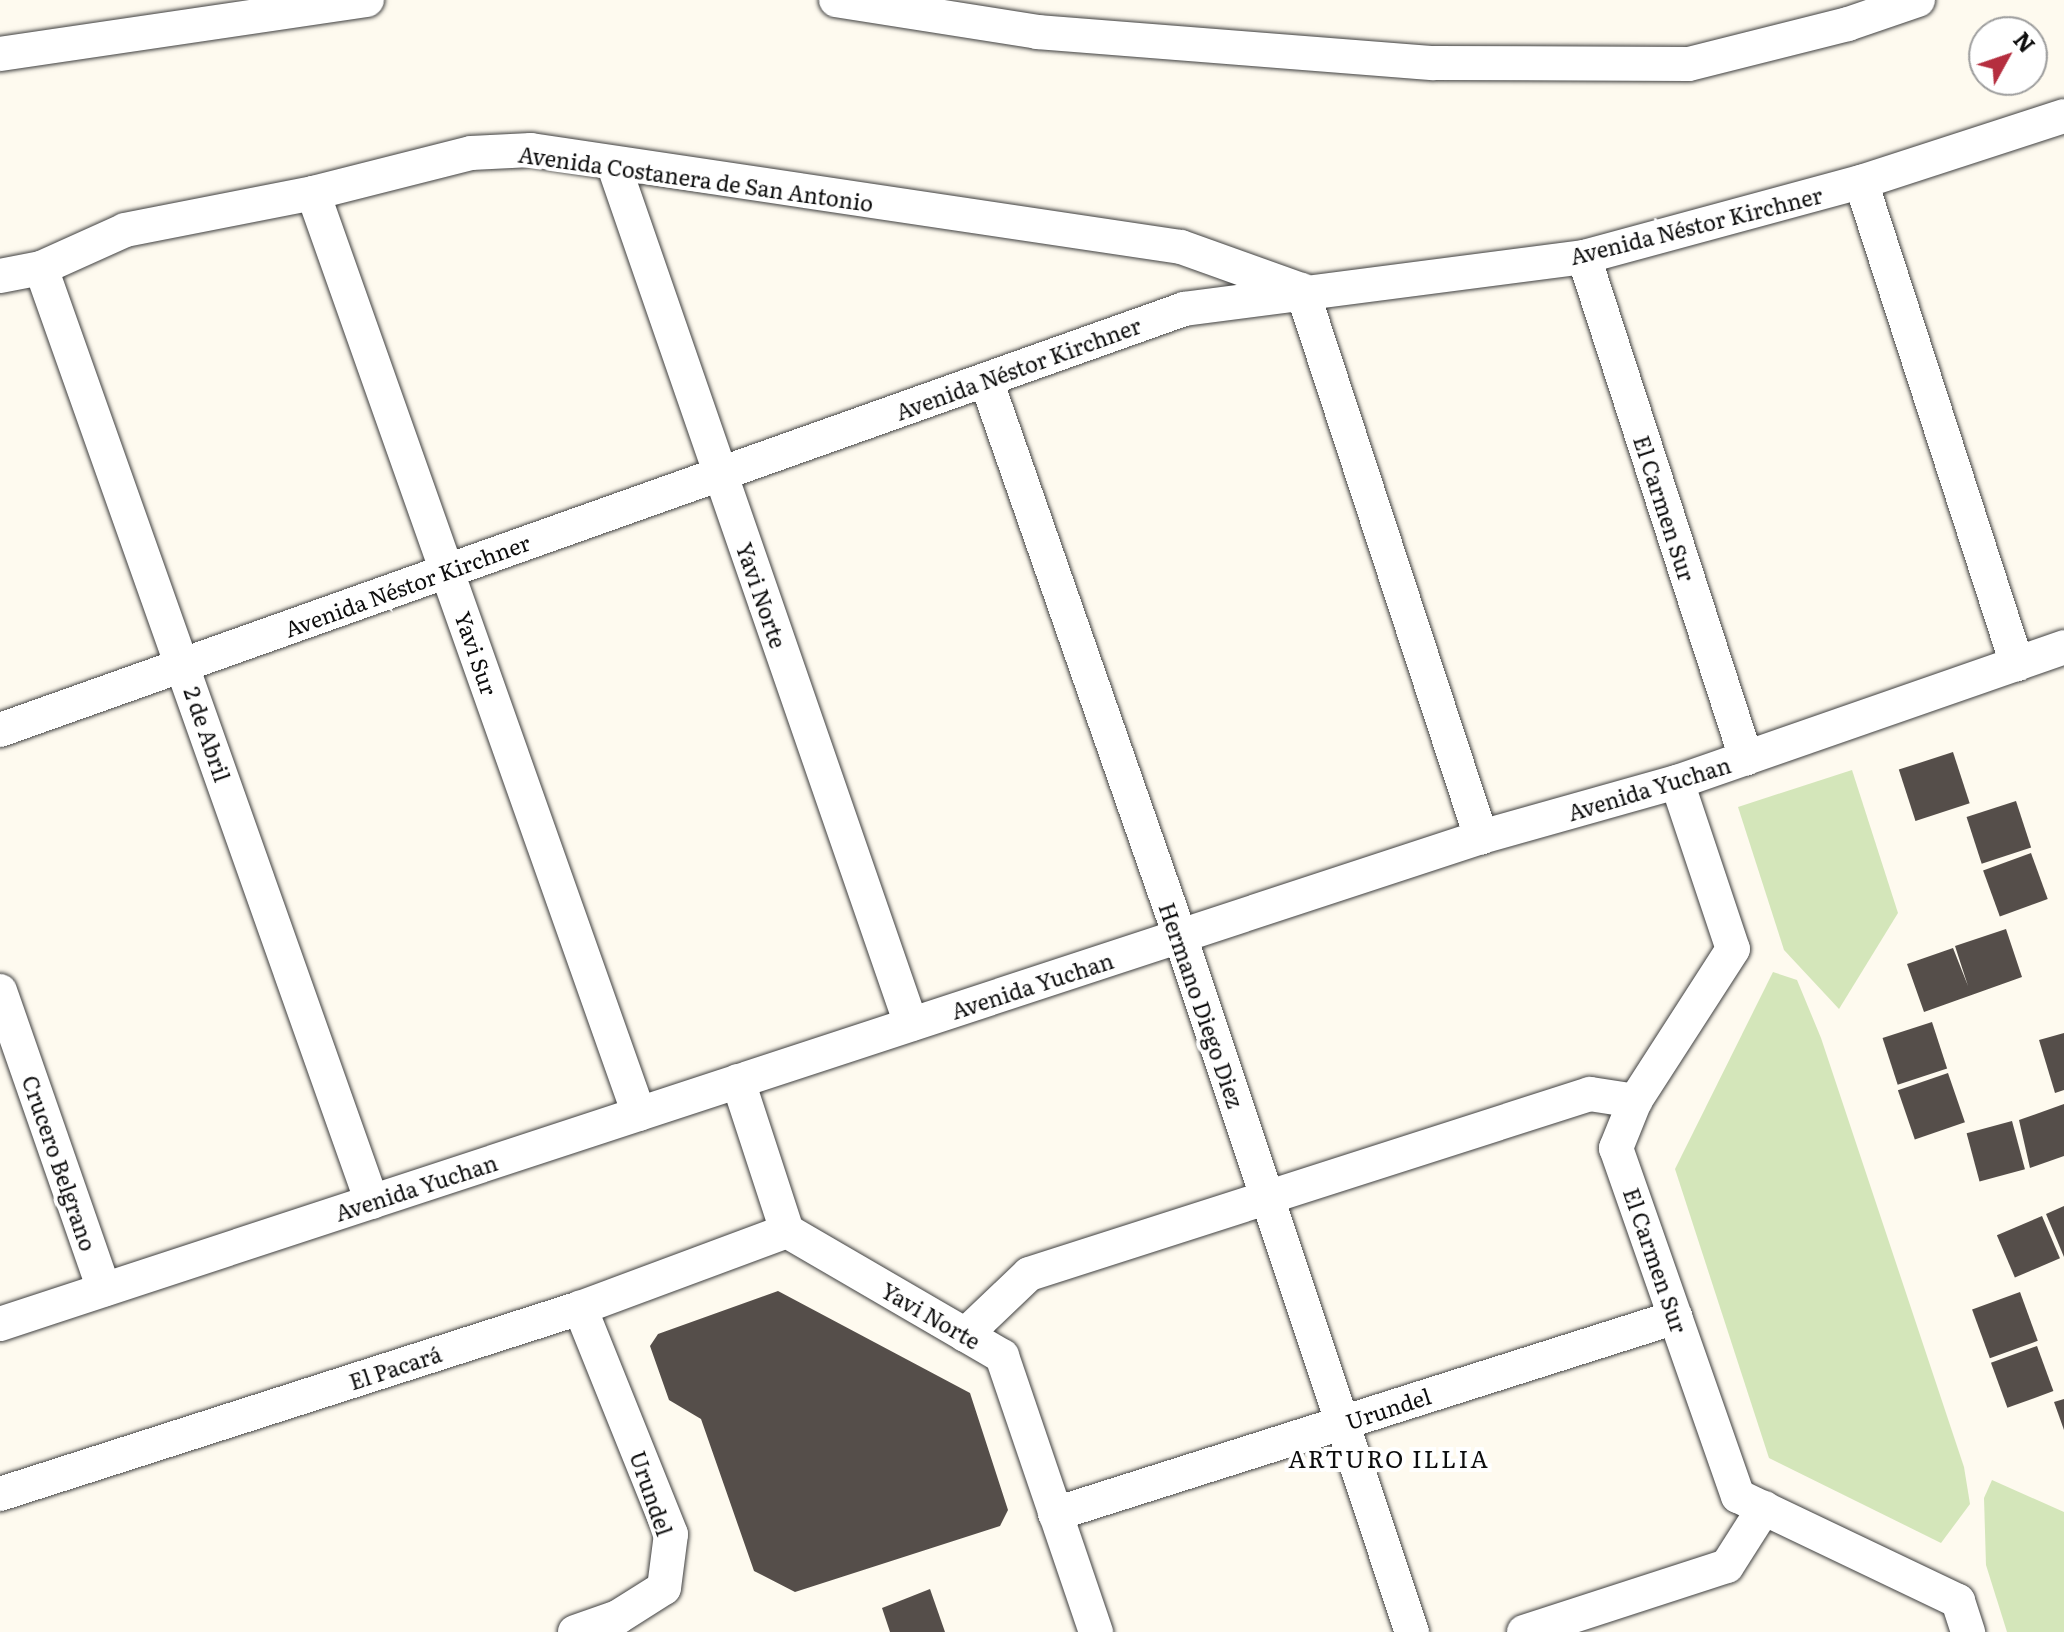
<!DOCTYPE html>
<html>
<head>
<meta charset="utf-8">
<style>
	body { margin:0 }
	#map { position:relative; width:2064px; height:1632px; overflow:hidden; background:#fefaef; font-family:Literata,serif }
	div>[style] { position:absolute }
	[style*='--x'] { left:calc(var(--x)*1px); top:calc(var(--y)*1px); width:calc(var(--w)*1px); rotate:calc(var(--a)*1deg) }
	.green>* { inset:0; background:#d4e6ba }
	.building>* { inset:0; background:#554e4a; transform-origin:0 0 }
	.roads { filter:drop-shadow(0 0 2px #404040) drop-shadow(0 0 2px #404040) }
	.minor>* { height:34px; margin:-17px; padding:0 17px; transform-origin:17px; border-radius:17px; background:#fff }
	span { translate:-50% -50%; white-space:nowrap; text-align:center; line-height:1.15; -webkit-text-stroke:8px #fff; paint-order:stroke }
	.street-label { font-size:22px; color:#0d0d0d }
	.neighbourhood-label { font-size:24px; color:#0d0d0d; letter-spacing:2px }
	.north { position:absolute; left:1968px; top:16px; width:80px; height:80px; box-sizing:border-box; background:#fff; border:2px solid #9e9e9e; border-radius:50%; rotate:50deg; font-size:22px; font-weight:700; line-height:32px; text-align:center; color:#0d0d0d }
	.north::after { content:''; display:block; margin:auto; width:28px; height:36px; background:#b52e3f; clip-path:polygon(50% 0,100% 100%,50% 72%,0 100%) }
</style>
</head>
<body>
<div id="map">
	<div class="green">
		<i style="clip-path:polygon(1852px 770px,1898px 913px,1839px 1009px,1784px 950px,1738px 807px)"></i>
		<i style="clip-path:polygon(1773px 972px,1797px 980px,1821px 1038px,1964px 1467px,1970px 1504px,1941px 1543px,1769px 1458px,1675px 1169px)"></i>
		<i style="clip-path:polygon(1992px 1480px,2064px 1512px,2064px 1632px,2007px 1632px,1986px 1565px,1984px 1498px)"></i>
	</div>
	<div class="building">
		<i style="left:1953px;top:752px;width:54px;height:57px;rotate:72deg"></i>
		<i style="left:2016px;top:801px;width:49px;height:52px;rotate:72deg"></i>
		<i style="left:2031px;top:853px;width:49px;height:51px;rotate:70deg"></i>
		<i style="clip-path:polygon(2006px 929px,2022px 977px,1924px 1012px,1907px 964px,1953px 948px,1968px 986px,1955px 946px)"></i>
		<i style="left:1932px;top:1022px;width:49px;height:52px;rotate:72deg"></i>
		<i style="clip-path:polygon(2064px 1033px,2064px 1090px,2055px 1093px,2039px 1040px)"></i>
		<i style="left:1948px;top:1073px;width:52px;height:53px;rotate:71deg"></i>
		<i style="clip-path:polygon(2064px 1104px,2064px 1156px,2030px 1168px,2019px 1120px)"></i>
		<i style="left:2012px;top:1121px;width:50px;height:47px;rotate:75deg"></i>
		<i style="clip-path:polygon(2064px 1206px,2064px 1257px,2046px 1214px)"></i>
		<i style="left:2042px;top:1216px;width:46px;height:49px;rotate:67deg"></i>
		<i style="clip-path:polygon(778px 1291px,970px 1393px,1008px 1510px,1000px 1526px,795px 1592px,754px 1571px,701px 1419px,669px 1400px,650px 1346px,658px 1334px)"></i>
		<i style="left:2020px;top:1292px;width:52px;height:51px;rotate:70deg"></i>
		<i style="left:2037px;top:1346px;width:48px;height:49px;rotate:70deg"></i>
		<i style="clip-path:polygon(2064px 1399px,2064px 1430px,2054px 1402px)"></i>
		<i style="clip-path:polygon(930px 1589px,945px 1632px,890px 1632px,882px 1608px)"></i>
	</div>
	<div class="roads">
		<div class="minor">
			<i style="--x:836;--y:0;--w:204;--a:9"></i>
			<i style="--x:1037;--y:32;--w:398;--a:4.5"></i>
			<i style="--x:1434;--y:63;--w:255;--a:0.2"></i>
			<i style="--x:1689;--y:64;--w:164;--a:-14.1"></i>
			<i style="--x:1848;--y:24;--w:74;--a:-18.9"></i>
			<i style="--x:0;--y:54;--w:371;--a:-8.4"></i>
			<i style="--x:614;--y:166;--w:908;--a:70.91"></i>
			<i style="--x:1861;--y:182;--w:507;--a:72.07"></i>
			<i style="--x:313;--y:193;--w:977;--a:70.51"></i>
			<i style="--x:1584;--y:257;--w:527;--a:72.08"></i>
			<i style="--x:41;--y:268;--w:991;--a:70.49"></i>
			<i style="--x:0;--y:276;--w:42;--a:-11"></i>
			<i style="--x:41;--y:268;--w:92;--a:-24.3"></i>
			<i style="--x:125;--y:230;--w:192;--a:-11.1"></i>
			<i style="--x:313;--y:193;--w:163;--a:-14.2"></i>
			<i style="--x:471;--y:153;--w:60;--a:-2.9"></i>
			<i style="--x:531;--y:150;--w:657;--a:8.49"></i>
			<i style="--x:1181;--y:247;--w:124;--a:19.7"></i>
			<i style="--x:1302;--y:290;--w:576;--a:71.88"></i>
			<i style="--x:986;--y:380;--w:589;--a:70.77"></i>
			<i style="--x:1180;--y:936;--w:734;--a:71.57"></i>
			<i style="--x:0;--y:730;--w:1257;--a:-19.57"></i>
			<i style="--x:1184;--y:309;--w:403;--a:-7.4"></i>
			<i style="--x:1584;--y:257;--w:287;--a:-15.2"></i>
			<i style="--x:1861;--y:182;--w:213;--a:-18"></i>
			<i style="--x:1677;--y:782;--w:176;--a:71.5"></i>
			<i style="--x:1733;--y:949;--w:181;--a:122.8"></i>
			<i style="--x:1635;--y:1101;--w:51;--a:112"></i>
			<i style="--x:1616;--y:1148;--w:369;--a:70.7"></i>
			<i style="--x:1738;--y:1496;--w:244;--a:25.5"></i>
			<i style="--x:1958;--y:1601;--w:33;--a:72"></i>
			<i style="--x:0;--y:991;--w:316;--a:70.8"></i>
			<i style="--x:738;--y:1081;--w:158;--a:71.9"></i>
			<i style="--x:787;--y:1231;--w:249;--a:30.2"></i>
			<i style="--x:1002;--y:1356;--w:292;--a:71.2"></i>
			<i style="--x:0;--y:1324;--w:1559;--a:-18.2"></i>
			<i style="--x:1481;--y:837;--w:204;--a:-15.7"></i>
			<i style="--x:1677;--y:782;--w:410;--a:-19.2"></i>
			<i style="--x:965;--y:1335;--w:88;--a:-43.6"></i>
			<i style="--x:1029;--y:1274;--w:589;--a:-17.79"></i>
			<i style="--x:1590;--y:1094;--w:46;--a:8.8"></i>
			<i style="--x:0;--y:1494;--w:609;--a:-17.78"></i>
			<i style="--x:580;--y:1308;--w:221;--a:-20.4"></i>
			<i style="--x:1055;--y:1514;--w:651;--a:-17.6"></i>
			<i style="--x:575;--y:1632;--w:46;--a:-19.2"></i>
			<i style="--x:618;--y:1617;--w:54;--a:-32.2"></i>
			<i style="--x:664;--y:1588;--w:54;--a:-82.6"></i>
			<i style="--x:671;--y:1534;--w:244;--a:-111.9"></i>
			<i style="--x:1524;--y:1632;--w:213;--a:-18"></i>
			<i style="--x:1727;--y:1566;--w:69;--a:-57.5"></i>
		</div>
	</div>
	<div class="street-label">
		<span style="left:696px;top:178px;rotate:8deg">Avenida Costanera de San Antonio</span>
		<span style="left:1696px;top:225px;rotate:-14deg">Avenida Néstor Kirchner</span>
		<span style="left:1018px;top:368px;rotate:-20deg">Avenida Néstor Kirchner</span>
		<span style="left:1665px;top:508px;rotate:72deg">El Carmen Sur</span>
		<span style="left:407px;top:585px;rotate:-20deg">Avenida Néstor Kirchner</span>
		<span style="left:762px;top:595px;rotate:71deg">Yavi Norte</span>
		<span style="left:477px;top:653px;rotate:71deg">Yavi Sur</span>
		<span style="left:208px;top:734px;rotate:71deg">2 de Abril</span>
		<span style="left:1649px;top:788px;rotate:-17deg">Avenida Yuchan</span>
		<span style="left:1032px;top:985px;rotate:-18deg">Avenida Yuchan</span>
		<span style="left:1202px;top:1005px;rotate:71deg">Hermano Diego Diez</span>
		<span style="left:60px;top:1163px;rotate:71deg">Crucero Belgrano</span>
		<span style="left:416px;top:1187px;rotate:-18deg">Avenida Yuchan</span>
		<span style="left:1656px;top:1260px;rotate:71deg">El Carmen Sur</span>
		<span style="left:931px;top:1315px;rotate:30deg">Yavi Norte</span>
		<span style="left:395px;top:1367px;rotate:-18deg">El Pacará</span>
		<span style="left:1388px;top:1408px;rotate:-18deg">Urundel</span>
		<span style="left:652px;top:1493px;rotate:71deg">Urundel</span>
	</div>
	<div class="neighbourhood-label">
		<span style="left:1389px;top:1458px">ARTURO ILLIA</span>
	</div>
	<div class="north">N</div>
</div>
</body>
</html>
